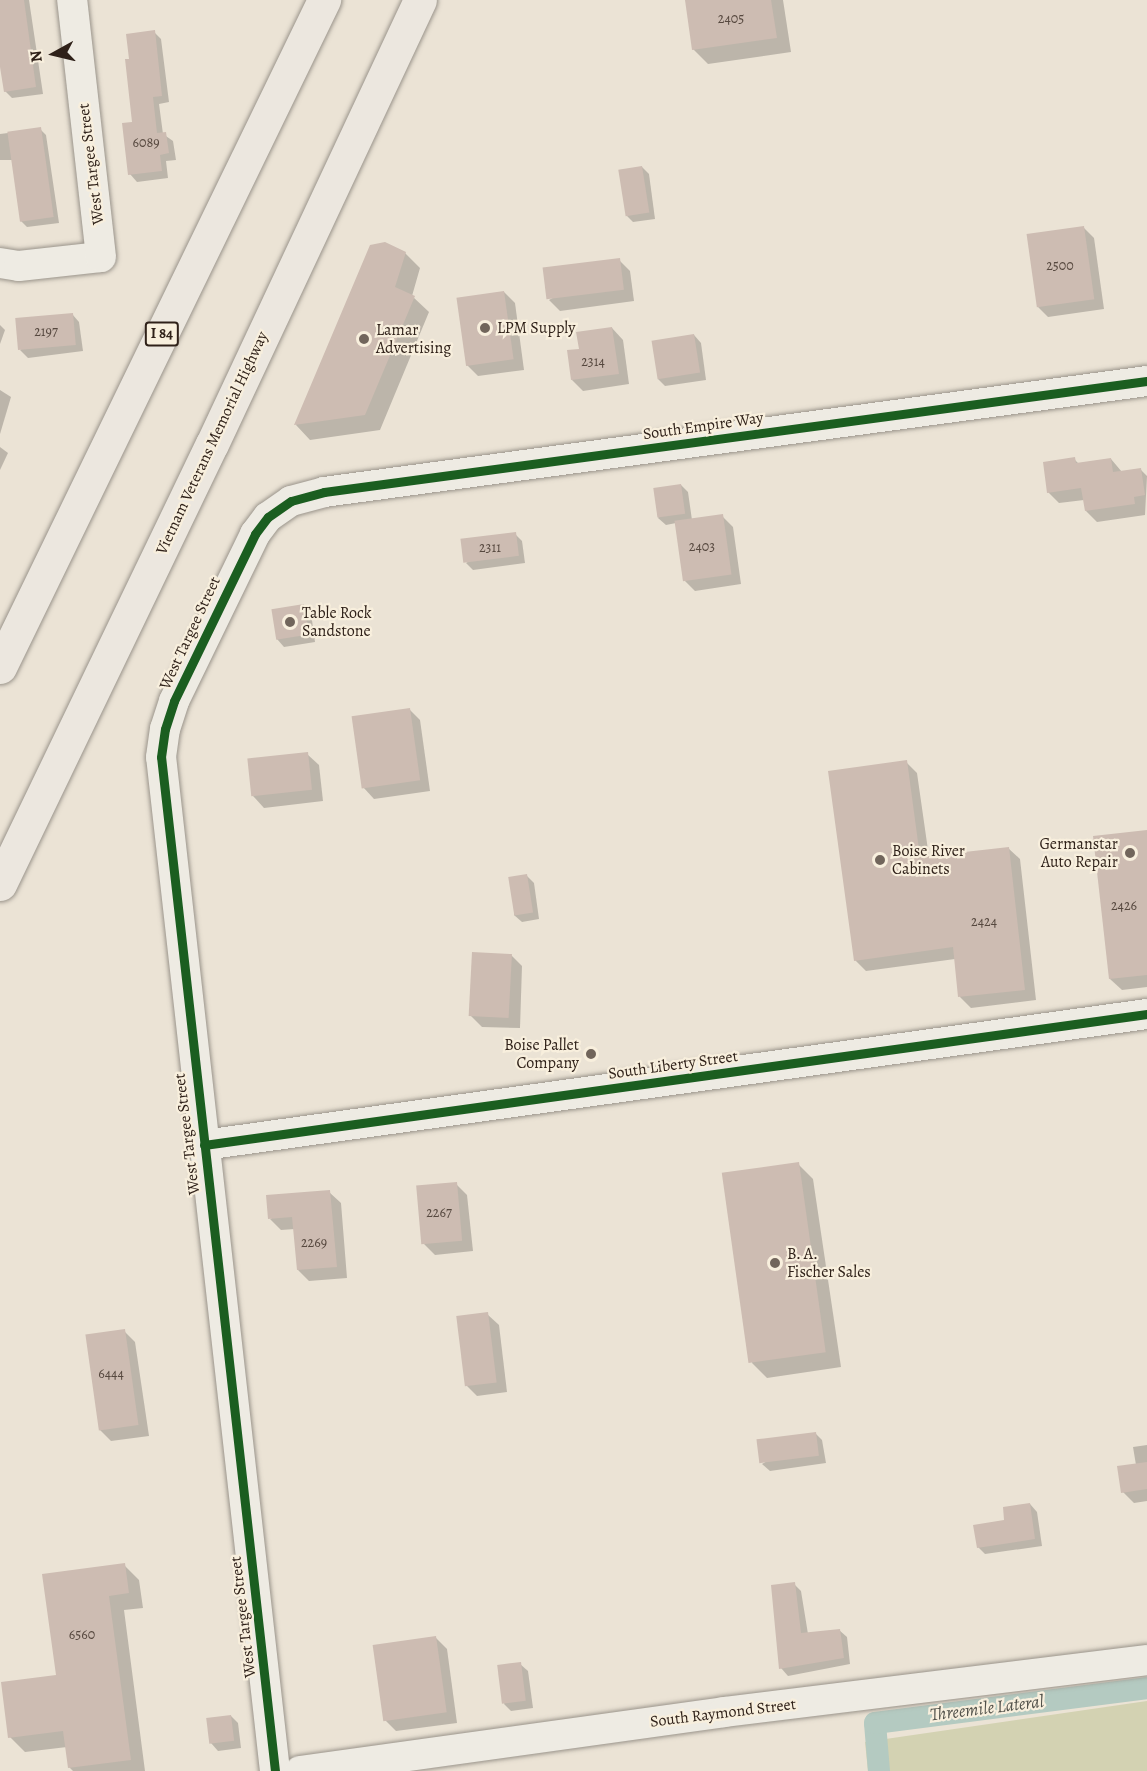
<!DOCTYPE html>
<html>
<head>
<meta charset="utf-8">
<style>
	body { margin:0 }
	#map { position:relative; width:1147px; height:1771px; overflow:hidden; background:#ebe3d5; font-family:Alegreya,serif }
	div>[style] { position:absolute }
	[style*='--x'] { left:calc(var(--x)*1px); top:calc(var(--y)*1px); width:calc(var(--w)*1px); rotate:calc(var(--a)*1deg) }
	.green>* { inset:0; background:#d3d2b2 }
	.shadow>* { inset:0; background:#0003 }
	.canal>* { height:22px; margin:-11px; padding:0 11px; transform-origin:11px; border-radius:11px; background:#b4cac1 }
	.building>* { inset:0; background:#cdbcb2; transform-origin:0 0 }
	.roads { filter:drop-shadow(0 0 2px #9a948b) drop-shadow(0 0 2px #9a948b) }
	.minor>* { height:30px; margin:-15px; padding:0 15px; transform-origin:15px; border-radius:15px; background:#eeebe3 }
	.highway>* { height:33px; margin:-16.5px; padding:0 16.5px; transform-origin:16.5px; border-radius:16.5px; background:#ece7df }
	.cycleway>* { height:9px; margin:-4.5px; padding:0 4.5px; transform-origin:4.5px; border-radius:4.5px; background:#1b5e20 }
	.dots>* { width:16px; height:16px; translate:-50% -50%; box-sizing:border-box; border:3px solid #f8efdd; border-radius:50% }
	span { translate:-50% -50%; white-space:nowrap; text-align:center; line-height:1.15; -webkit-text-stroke:4.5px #f8efdd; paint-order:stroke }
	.number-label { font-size:14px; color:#56483f }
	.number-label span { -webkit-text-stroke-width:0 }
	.shield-label span { padding:2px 4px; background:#f8efdd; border:2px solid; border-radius:4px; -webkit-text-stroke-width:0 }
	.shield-label { font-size:15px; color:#2f2119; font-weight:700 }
	.street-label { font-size:16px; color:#2f2119 }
	.poi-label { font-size:16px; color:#2f2119 }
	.left { translate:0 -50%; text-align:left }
	.right { translate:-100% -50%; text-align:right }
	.water-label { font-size:18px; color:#505049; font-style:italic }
	.north { position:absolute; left:24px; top:24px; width:60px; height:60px; -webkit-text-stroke:4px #f8efdd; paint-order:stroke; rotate:262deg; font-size:16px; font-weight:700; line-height:24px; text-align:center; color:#2f2119 }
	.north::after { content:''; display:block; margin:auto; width:21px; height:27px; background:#2f2119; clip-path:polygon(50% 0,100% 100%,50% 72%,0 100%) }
</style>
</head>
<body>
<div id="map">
	<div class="green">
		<i style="clip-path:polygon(1147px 1701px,1147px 1771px,868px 1771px,865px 1742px)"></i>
	</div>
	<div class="shadow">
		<i style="clip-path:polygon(0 0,29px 0,43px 94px,12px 98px,5px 91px,0 53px)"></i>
		<i style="clip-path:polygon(686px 0,783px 0,791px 52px,708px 64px,693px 49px)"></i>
		<i style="clip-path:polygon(154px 32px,161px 39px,169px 102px,159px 104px,163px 134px,173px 141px,176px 160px,166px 161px,168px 178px,137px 182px,130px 174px,134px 123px,131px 60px)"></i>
		<i style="clip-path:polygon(40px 129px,46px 135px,59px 223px,27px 227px,21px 221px,13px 160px,0 160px,0 134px)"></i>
		<i style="clip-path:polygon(642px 167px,649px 174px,655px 219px,633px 222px,626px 215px)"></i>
		<i style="clip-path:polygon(1083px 227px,1094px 238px,1104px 309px,1048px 317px,1037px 306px)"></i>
		<i style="clip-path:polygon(371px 246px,405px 253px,420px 268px,412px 296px,429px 312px,380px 430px,310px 440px,296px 425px)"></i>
		<i style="clip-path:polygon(619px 260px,630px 271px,634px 301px,560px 311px,549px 300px)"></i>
		<i style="clip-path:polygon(504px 292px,515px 303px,524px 370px,478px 376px,467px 365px)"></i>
		<i style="clip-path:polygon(72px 314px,79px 322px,83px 351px,28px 358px,20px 350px)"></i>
		<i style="clip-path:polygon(0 325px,5px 330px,0 344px)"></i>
		<i style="clip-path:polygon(612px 328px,623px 340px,629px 384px,583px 391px,572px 380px,580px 350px)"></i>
		<i style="clip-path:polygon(694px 335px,701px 343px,706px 380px,665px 386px,658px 379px)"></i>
		<i style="clip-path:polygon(0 390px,11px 397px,0 434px)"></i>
		<i style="clip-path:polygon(0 447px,8px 453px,0 470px)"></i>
		<i style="clip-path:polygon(1074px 459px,1079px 464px,1111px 459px,1122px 472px,1141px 470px,1147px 476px,1145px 515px,1097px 522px,1086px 511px,1084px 500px,1059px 503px,1048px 492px)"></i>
		<i style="clip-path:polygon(681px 485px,688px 492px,692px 520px,722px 516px,733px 527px,741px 584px,695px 591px,684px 580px,676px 523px,666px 525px,658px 518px)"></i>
		<i style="clip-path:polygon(515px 534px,522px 541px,525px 563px,473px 570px,466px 563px)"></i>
		<i style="clip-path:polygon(304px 606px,311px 613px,315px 642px,284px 647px,277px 639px)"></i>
		<i style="clip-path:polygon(409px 709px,420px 720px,430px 791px,374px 799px,363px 787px)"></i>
		<i style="clip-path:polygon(307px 754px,319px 765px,323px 801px,264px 808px,253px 796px)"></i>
		<i style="clip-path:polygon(906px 762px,917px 773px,929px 857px,1008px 848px,1020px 859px,1036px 1000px,971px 1008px,960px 997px,955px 959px,866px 971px,855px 960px)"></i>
		<i style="clip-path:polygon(1147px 831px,1147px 987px,1122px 990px,1110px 979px)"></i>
		<i style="clip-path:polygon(527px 876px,534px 883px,539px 919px,522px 922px,514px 915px)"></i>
		<i style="clip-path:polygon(511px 955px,522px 966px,520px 1028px,482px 1027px,471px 1016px)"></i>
		<i style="clip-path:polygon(798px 1164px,813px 1179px,841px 1367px,767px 1378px,752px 1363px)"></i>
		<i style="clip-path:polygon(456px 1184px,467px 1195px,473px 1251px,435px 1255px,424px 1244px)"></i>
		<i style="clip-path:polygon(329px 1192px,341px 1203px,347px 1278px,309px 1281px,298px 1270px,295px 1229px,281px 1230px,270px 1219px)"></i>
		<i style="clip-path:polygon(487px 1314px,499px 1325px,507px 1392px,477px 1396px,466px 1385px)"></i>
		<i style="clip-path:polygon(124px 1331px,135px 1342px,149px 1436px,111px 1441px,100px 1430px)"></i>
		<i style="clip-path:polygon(815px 1433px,822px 1440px,826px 1463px,770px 1471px,762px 1464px)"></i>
		<i style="clip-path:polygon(1147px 1445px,1147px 1501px,1134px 1503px,1123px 1492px,1136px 1465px,1133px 1447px)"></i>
		<i style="clip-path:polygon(1030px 1504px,1037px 1512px,1042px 1546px,985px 1554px,978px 1547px)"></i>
		<i style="clip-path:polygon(124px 1565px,139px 1580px,143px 1608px,124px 1610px,145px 1771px,73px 1771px,69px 1767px,67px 1747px,25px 1752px,10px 1737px,57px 1676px)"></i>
		<i style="clip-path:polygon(794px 1584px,801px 1591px,808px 1634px,839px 1630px,847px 1637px,850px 1664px,788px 1676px,781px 1668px)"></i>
		<i style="clip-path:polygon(436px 1638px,447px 1649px,457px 1723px,396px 1731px,385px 1720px)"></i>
		<i style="clip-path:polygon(520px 1664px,528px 1671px,533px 1708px,511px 1711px,504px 1704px)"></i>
		<i style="clip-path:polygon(231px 1716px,238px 1723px,241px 1748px,218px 1751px,211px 1743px)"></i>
	</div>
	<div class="canal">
		<i style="--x:879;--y:1771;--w:48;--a:-94.8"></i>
		<i style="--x:875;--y:1723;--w:274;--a:-7.3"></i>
	</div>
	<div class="building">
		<i style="clip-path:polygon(0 0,24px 0,36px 87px,4px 92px,0 67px)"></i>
		<i style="clip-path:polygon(685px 0,771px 0,777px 38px,692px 50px)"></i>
		<i style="clip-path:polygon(155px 30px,162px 96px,153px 97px,157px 133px,166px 132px,169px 153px,160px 155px,162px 171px,128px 175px,122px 123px,132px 122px,125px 59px,129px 59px,126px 34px)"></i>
		<i style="left:41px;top:127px;width:91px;height:34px;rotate:82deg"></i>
		<i style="left:642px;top:166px;width:47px;height:24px;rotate:81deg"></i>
		<i style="left:1084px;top:226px;width:74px;height:58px;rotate:82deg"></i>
		<i style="clip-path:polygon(385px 242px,406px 252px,395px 287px,415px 296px,365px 415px,294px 425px,370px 245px)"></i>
		<i style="left:620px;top:258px;width:32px;height:78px;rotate:83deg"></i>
		<i style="left:504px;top:291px;width:69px;height:48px;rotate:82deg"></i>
		<i style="left:73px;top:313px;width:32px;height:58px;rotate:85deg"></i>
		<i style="clip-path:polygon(612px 327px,619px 374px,571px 380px,567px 350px,579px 349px,576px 332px)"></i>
		<i style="left:694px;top:334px;width:39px;height:43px;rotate:81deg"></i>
		<i style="clip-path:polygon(1075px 457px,1076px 463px,1111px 458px,1113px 472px,1141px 468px,1145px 495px,1134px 497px,1135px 504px,1085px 511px,1081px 488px,1047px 493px,1043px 462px)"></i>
		<i style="left:681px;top:484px;width:30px;height:28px;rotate:82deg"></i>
		<i style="left:723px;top:514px;width:61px;height:49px;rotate:82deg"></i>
		<i style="left:516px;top:532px;width:24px;height:56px;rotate:83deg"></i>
		<i style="left:304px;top:604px;width:31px;height:33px;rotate:81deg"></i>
		<i style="left:410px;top:708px;width:73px;height:59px;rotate:82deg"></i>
		<i style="left:308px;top:752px;width:38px;height:61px;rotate:84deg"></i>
		<i style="clip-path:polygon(907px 760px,920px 857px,1009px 847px,1025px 990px,958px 997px,953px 947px,854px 961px,828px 771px)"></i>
		<i style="clip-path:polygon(1147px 830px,1147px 975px,1109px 979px,1093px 836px)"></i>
		<i style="left:527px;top:874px;width:39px;height:19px;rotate:81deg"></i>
		<i style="left:472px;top:952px;width:40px;height:64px;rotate:3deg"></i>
		<i style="left:799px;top:1162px;width:192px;height:78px;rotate:82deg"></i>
		<i style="left:457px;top:1182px;width:59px;height:41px;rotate:85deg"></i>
		<i style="clip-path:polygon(330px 1190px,337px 1267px,297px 1270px,292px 1217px,268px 1219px,266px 1195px)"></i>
		<i style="left:488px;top:1312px;width:71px;height:32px;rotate:83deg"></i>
		<i style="left:125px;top:1329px;width:97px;height:40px;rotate:82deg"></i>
		<i style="left:816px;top:1432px;width:24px;height:60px;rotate:83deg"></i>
		<i style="clip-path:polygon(1147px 1462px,1147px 1489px,1121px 1493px,1117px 1466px)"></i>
		<i style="clip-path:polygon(1030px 1503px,1035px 1539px,977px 1548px,973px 1525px,1004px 1520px,1003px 1507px)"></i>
		<i style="clip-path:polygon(125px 1563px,129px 1593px,109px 1596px,131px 1760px,68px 1768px,63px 1731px,8px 1738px,1px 1682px,56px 1675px,42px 1574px)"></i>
		<i style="clip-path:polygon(795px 1582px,801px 1633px,840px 1629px,844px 1658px,779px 1669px,771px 1585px)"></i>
		<i style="left:436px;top:1636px;width:77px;height:64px;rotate:82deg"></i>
		<i style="left:521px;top:1662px;width:39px;height:24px;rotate:83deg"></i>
		<i style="left:231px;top:1715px;width:26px;height:25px;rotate:83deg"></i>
	</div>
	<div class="roads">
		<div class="minor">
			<i style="--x:0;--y:263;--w:19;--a:9"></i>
			<i style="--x:19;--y:266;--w:82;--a:-6.3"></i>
			<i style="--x:101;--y:257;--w:259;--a:-96.4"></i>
			<i style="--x:204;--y:1145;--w:952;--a:-7.91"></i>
			<i style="--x:275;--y:1771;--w:1020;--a:-96.41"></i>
			<i style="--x:161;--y:757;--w:28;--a:-82"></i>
			<i style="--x:165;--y:729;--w:29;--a:-72"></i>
			<i style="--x:174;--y:701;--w:186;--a:-64.1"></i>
			<i style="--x:255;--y:534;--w:21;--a:-53"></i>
			<i style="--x:268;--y:517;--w:28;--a:-35"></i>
			<i style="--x:291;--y:501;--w:34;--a:-15"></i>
			<i style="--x:324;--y:492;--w:830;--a:-7.68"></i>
			<i style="--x:300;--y:1771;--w:428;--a:-7.9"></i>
			<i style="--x:724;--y:1712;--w:426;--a:-7"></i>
		</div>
		<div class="highway">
			<i style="--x:0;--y:667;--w:742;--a:-64.09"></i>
			<i style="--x:0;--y:884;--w:488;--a:-64.3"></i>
			<i style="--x:212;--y:444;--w:490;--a:-64.9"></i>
		</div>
	</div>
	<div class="cycleway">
		<i style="--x:204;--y:1145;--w:952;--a:-7.91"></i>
		<i style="--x:275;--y:1771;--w:1020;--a:-96.41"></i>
		<i style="--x:161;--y:757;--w:28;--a:-82"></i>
		<i style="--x:165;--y:729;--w:29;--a:-72"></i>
		<i style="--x:174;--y:701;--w:186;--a:-64.1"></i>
		<i style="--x:255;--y:534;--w:21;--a:-53"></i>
		<i style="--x:268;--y:517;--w:28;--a:-35"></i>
		<i style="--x:291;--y:501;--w:34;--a:-15"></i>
		<i style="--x:324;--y:492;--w:830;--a:-7.68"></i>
	</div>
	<div class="dots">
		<i style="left:485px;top:328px;background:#71655b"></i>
		<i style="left:364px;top:339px;background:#71655b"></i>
		<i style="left:290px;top:622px;background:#71655b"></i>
		<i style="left:1130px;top:853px;background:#71655b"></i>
		<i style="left:880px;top:860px;background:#71655b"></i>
		<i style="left:591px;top:1054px;background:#71655b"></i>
		<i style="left:775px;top:1263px;background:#71655b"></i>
	</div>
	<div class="number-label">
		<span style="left:731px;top:19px">2405</span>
		<span style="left:146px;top:143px">6089</span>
		<span style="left:1060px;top:266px">2500</span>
		<span style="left:46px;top:332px">2197</span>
		<span style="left:593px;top:362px">2314</span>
		<span style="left:702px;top:547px">2403</span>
		<span style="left:490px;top:548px">2311</span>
		<span style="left:1124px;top:906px">2426</span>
		<span style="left:984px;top:922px">2424</span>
		<span style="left:439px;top:1213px">2267</span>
		<span style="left:314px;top:1243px">2269</span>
		<span style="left:111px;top:1374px">6444</span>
		<span style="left:82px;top:1635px">6560</span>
	</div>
	<div class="shield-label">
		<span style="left:162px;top:334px">I 84</span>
	</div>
	<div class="street-label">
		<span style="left:91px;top:164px;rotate:-97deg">West Targee Street</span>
		<span style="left:703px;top:426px;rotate:-8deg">South Empire Way</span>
		<span style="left:212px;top:443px;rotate:-65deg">Vietnam Veterans Memorial Highway</span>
		<span style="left:190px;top:633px;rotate:-65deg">West Targee Street</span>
		<span style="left:673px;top:1065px;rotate:-8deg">South Liberty Street</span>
		<span style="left:187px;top:1134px;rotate:-97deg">West Targee Street</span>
		<span style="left:243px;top:1617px;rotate:-97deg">West Targee Street</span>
		<span style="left:723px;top:1713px;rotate:-7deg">South Raymond Street</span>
	</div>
	<div class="poi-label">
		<span class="left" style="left:497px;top:328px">LPM Supply</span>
		<span class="left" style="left:376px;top:339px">Lamar<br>Advertising</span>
		<span class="left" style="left:302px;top:622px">Table Rock<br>Sandstone</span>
		<span class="right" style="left:1118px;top:853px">Germanstar<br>Auto Repair</span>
		<span class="left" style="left:892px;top:860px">Boise River<br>Cabinets</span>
		<span class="right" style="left:579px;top:1054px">Boise Pallet<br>Company</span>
		<span class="left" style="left:787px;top:1263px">B. A.<br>Fischer Sales</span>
	</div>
	<div class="water-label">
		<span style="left:987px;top:1708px;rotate:-7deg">Threemile Lateral</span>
	</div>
	<div class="north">N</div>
</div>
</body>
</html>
